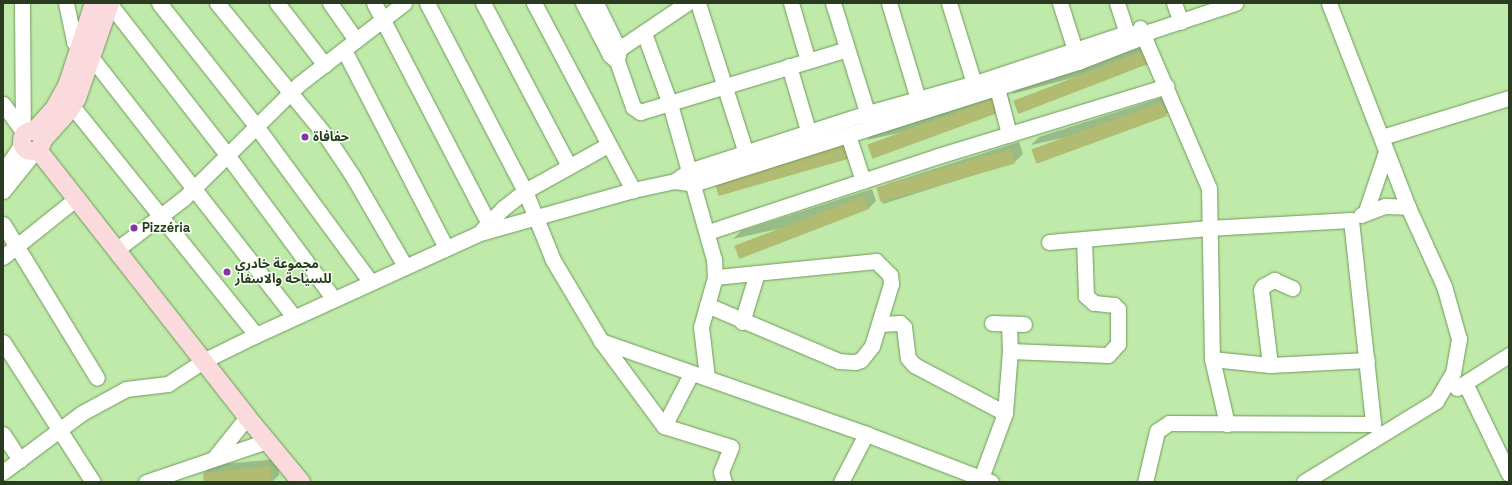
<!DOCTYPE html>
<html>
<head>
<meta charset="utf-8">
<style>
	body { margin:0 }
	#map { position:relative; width:1512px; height:485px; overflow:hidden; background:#bfeaa9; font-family:"Space Grotesk","Noto Sans Arabic",sans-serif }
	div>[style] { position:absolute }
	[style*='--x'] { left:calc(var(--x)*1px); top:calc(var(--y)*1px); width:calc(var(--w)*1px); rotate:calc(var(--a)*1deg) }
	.shadow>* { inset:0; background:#0003 }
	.building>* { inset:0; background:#b1bb71; transform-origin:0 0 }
	.roads { filter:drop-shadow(0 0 1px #70985a) drop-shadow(0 0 1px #70985a) }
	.minor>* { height:15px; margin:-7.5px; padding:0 7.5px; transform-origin:7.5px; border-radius:7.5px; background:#fff }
	.major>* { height:18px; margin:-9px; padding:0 9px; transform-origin:9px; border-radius:9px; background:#fadadc }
	.major>.ring { margin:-9px; padding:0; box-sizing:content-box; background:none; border:18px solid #fadadc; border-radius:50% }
	.dots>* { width:11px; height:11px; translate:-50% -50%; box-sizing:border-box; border:2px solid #f6fff2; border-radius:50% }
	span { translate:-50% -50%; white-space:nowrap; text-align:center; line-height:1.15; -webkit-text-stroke:3px #f6fff2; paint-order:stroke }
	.poi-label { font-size:13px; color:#2a3b21; font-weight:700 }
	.left { translate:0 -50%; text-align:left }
	.frame { position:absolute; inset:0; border:4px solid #2a3b21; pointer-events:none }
</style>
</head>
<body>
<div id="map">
	<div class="shadow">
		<i style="clip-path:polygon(1151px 44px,1155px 56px,1012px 94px,1020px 86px)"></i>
		<i style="clip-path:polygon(1006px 90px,1010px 102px,1002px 110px,867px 140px,875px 132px)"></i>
		<i style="clip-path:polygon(1170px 95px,1174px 107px,1166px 115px,1031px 145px,1039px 137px)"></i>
		<i style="clip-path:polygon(857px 136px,860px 148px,853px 156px,717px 186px,725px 179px)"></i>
		<i style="clip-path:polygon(1019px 142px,1023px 154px,1015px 162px,883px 204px,880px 192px,887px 184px)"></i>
		<i style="clip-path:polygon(872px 189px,876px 201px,868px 209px,733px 239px,741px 231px)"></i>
		<i style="clip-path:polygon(278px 459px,279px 475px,272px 482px,205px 482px,204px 473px,212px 465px)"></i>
	</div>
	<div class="building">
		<i style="left:1143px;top:51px;width:14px;height:139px;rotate:69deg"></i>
		<i style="left:998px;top:97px;width:15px;height:139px;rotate:70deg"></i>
		<i style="left:1162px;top:102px;width:15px;height:139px;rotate:70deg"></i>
		<i style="left:849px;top:143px;width:15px;height:140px;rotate:74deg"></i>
		<i style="left:1011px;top:149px;width:15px;height:140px;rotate:74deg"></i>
		<i style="left:864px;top:196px;width:14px;height:139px;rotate:69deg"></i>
		<i style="clip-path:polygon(270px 466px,272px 482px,204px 482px,203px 473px)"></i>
	</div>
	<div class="roads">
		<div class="minor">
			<i style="--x:22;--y:3;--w:129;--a:89.6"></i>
			<i style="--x:66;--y:3;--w:40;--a:78"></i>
			<i style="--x:74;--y:42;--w:23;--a:41"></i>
			<i style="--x:91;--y:57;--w:330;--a:52"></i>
			<i style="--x:109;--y:3;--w:194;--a:52.1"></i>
			<i style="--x:228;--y:156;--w:177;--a:53.5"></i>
			<i style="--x:159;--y:3;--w:157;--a:51.7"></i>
			<i style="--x:256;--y:126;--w:192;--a:53.7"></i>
			<i style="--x:217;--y:3;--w:172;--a:50.7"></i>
			<i style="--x:326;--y:136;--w:47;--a:56.3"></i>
			<i style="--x:352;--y:175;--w:105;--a:59.8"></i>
			<i style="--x:277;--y:3;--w:78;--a:52.3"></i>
			<i style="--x:330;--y:3;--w:45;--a:54.9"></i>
			<i style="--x:374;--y:3;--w:249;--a:62.5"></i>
			<i style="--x:427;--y:3;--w:212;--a:62.5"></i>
			<i style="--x:525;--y:191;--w:74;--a:67.9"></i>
			<i style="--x:553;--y:260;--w:94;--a:59.3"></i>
			<i style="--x:601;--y:341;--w:281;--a:19.3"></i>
			<i style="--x:866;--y:434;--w:134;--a:21"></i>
			<i style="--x:483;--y:3;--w:184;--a:62.2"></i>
			<i style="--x:534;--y:3;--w:212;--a:62.1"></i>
			<i style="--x:583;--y:3;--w:59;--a:62.6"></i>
			<i style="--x:610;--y:55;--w:9;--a:41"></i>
			<i style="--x:617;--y:61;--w:49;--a:70.8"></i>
			<i style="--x:633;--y:107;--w:9;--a:36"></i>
			<i style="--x:640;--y:112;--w:216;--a:-16.9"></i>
			<i style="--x:596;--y:3;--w:52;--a:63.9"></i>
			<i style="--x:619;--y:50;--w:10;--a:101"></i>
			<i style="--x:698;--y:3;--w:157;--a:72.3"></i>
			<i style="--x:791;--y:3;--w:60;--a:73.7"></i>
			<i style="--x:833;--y:3;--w:125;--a:72.7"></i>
			<i style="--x:889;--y:3;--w:100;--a:73.2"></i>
			<i style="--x:949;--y:3;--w:94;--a:72.7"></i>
			<i style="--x:1060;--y:3;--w:49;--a:72.3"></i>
			<i style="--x:1117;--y:3;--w:32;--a:72"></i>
			<i style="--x:1174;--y:3;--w:20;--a:70"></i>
			<i style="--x:1140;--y:28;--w:174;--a:66.7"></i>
			<i style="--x:1209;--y:188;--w:171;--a:89"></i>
			<i style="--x:1212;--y:359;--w:67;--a:77"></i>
			<i style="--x:644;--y:33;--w:76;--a:69.9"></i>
			<i style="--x:670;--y:104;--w:161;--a:74.2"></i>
			<i style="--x:714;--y:259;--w:18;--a:87"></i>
			<i style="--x:715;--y:277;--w:52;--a:105.6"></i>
			<i style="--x:701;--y:327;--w:50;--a:83.2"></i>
			<i style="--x:344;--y:50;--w:223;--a:62.7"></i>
			<i style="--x:610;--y:55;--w:93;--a:-34"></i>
			<i style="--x:789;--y:66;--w:81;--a:73.6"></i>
			<i style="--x:997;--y:88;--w:48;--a:75.4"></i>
			<i style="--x:64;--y:99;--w:11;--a:41"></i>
			<i style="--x:72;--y:106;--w:294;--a:51.2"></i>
			<i style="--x:3;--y:104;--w:37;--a:54"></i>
			<i style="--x:848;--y:135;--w:48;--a:71.9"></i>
			<i style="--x:1382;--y:137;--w:133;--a:-17.1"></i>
			<i style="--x:3;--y:172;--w:34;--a:-56"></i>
			<i style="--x:675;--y:181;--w:17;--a:-36"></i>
			<i style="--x:689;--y:171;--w:188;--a:-18"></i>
			<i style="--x:868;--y:113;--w:111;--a:-15.7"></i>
			<i style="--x:975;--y:83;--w:162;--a:-18.3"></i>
			<i style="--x:3;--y:191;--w:51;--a:-51.3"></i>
			<i style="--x:1366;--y:211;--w:62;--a:-71.3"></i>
			<i style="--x:1361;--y:215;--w:26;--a:-21"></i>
			<i style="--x:1385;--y:206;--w:23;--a:2"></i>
			<i style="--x:3;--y:224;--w:180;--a:58.6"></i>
			<i style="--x:482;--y:230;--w:29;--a:-46"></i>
			<i style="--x:502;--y:209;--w:29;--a:-38"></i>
			<i style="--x:525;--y:191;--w:95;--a:-29"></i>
			<i style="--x:708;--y:232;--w:242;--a:-18.3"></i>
			<i style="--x:938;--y:156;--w:239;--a:-17"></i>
			<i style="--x:1049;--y:242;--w:160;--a:-5"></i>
			<i style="--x:1208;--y:228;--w:143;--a:-3.2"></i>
			<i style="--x:1351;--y:220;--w:205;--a:83.8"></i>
			<i style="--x:1373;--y:424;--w:204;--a:-179.7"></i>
			<i style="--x:1169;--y:423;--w:14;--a:146"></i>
			<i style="--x:1157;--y:431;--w:52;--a:103.2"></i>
			<i style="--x:116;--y:250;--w:86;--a:-37.4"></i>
			<i style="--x:184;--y:198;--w:162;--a:-44.7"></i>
			<i style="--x:299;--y:84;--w:133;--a:-37.6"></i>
			<i style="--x:3;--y:257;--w:95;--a:-38.6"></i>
			<i style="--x:707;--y:305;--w:143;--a:23"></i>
			<i style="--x:839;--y:361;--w:16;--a:4"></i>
			<i style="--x:855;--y:362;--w:6;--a:-18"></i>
			<i style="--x:861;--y:360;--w:18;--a:-52"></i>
			<i style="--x:872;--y:346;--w:65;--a:-73"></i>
			<i style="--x:891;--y:284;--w:9;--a:-96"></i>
			<i style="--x:890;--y:275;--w:20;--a:-135"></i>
			<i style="--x:876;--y:261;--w:162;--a:174.3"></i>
			<i style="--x:742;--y:322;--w:51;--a:-73"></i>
			<i style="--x:992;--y:323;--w:32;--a:2"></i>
			<i style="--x:879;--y:324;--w:21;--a:-3"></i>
			<i style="--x:900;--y:323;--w:6;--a:45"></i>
			<i style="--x:904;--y:327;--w:31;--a:83"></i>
			<i style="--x:908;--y:358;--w:9;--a:49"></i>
			<i style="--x:914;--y:365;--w:103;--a:27.8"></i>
			<i style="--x:1009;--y:324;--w:27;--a:88"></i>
			<i style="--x:601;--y:341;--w:106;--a:53.5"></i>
			<i style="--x:664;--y:426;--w:70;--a:17.4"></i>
			<i style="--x:731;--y:447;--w:27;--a:112"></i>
			<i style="--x:721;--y:472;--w:10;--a:73"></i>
			<i style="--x:3;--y:342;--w:166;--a:57.3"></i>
			<i style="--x:1212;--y:359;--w:58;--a:5.9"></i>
			<i style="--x:1270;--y:365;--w:97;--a:-3"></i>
			<i style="--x:1270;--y:365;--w:76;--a:-96.8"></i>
			<i style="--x:1261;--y:290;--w:4;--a:-63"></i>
			<i style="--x:1263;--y:286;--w:13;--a:-29"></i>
			<i style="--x:1274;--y:280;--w:20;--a:24"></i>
			<i style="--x:1465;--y:383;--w:101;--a:64.2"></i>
			<i style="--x:1457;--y:388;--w:62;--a:-32.4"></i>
			<i style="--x:664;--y:426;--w:59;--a:-62.6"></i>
			<i style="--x:3;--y:434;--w:31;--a:57"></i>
			<i style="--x:215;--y:457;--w:51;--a:-51.3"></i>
			<i style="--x:3;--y:472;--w:99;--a:-36.8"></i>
			<i style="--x:82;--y:413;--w:50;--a:-28.6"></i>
			<i style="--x:126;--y:389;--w:42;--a:-6.8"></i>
			<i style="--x:168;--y:384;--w:42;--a:-33.3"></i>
			<i style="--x:203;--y:361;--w:59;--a:-26.1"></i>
			<i style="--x:256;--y:335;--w:246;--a:-24.5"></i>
			<i style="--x:480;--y:233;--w:159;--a:-15.7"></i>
			<i style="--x:633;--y:190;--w:43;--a:-12.1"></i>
			<i style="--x:675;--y:181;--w:18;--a:9"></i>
			<i style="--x:693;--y:184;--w:404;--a:-17.6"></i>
			<i style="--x:1078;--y:62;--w:69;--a:-21.3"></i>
			<i style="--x:1142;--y:37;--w:11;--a:-34"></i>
			<i style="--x:1151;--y:31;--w:89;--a:-18.4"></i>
			<i style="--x:981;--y:478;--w:69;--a:-69.7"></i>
			<i style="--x:1005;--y:413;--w:62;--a:-85.4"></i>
			<i style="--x:1010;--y:351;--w:98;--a:2.3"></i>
			<i style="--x:1108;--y:355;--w:15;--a:-48"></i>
			<i style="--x:1118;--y:344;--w:35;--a:-90"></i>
			<i style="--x:1118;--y:309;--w:6;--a:-135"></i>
			<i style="--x:1114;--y:305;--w:20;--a:-174"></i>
			<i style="--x:1094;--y:303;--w:11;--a:-139"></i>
			<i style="--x:1086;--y:296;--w:57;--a:-92"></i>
			<i style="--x:146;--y:482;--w:128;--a:-18.7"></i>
			<i style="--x:841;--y:482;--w:54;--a:-62.5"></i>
			<i style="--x:1304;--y:482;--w:155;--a:-31.5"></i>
			<i style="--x:1436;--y:401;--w:33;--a:-59"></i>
			<i style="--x:1453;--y:373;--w:35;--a:-80"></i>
			<i style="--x:1459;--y:339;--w:55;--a:-105.8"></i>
			<i style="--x:1444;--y:286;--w:87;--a:-114.5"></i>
			<i style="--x:1408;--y:207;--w:219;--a:-111.2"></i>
		</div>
		<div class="major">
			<i class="ring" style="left:22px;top:131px;width:2px;height:2px"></i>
			<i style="--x:34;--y:131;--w:30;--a:-48"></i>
			<i style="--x:54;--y:109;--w:26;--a:-61"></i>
			<i style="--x:67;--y:86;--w:87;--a:-72"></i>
			<i style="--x:42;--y:141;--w:40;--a:-48"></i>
			<i style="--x:69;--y:111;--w:15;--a:-58"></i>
			<i style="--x:77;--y:98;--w:101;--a:-70.8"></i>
			<i style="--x:38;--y:150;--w:339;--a:51.9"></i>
			<i style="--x:247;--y:417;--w:85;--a:50.3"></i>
		</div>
	</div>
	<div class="dots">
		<i style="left:305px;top:137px;background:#8434a4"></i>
		<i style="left:134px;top:228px;background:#8434a4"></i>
		<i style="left:227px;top:272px;background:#8434a4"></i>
	</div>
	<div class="poi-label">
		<span class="left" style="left:313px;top:137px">حفافاة</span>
		<span class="left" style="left:142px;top:228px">Pizzéria</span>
		<span class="left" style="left:235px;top:272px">مجموعة خادري<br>للسياحة والاسفار</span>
	</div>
	<div class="frame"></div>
</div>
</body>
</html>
